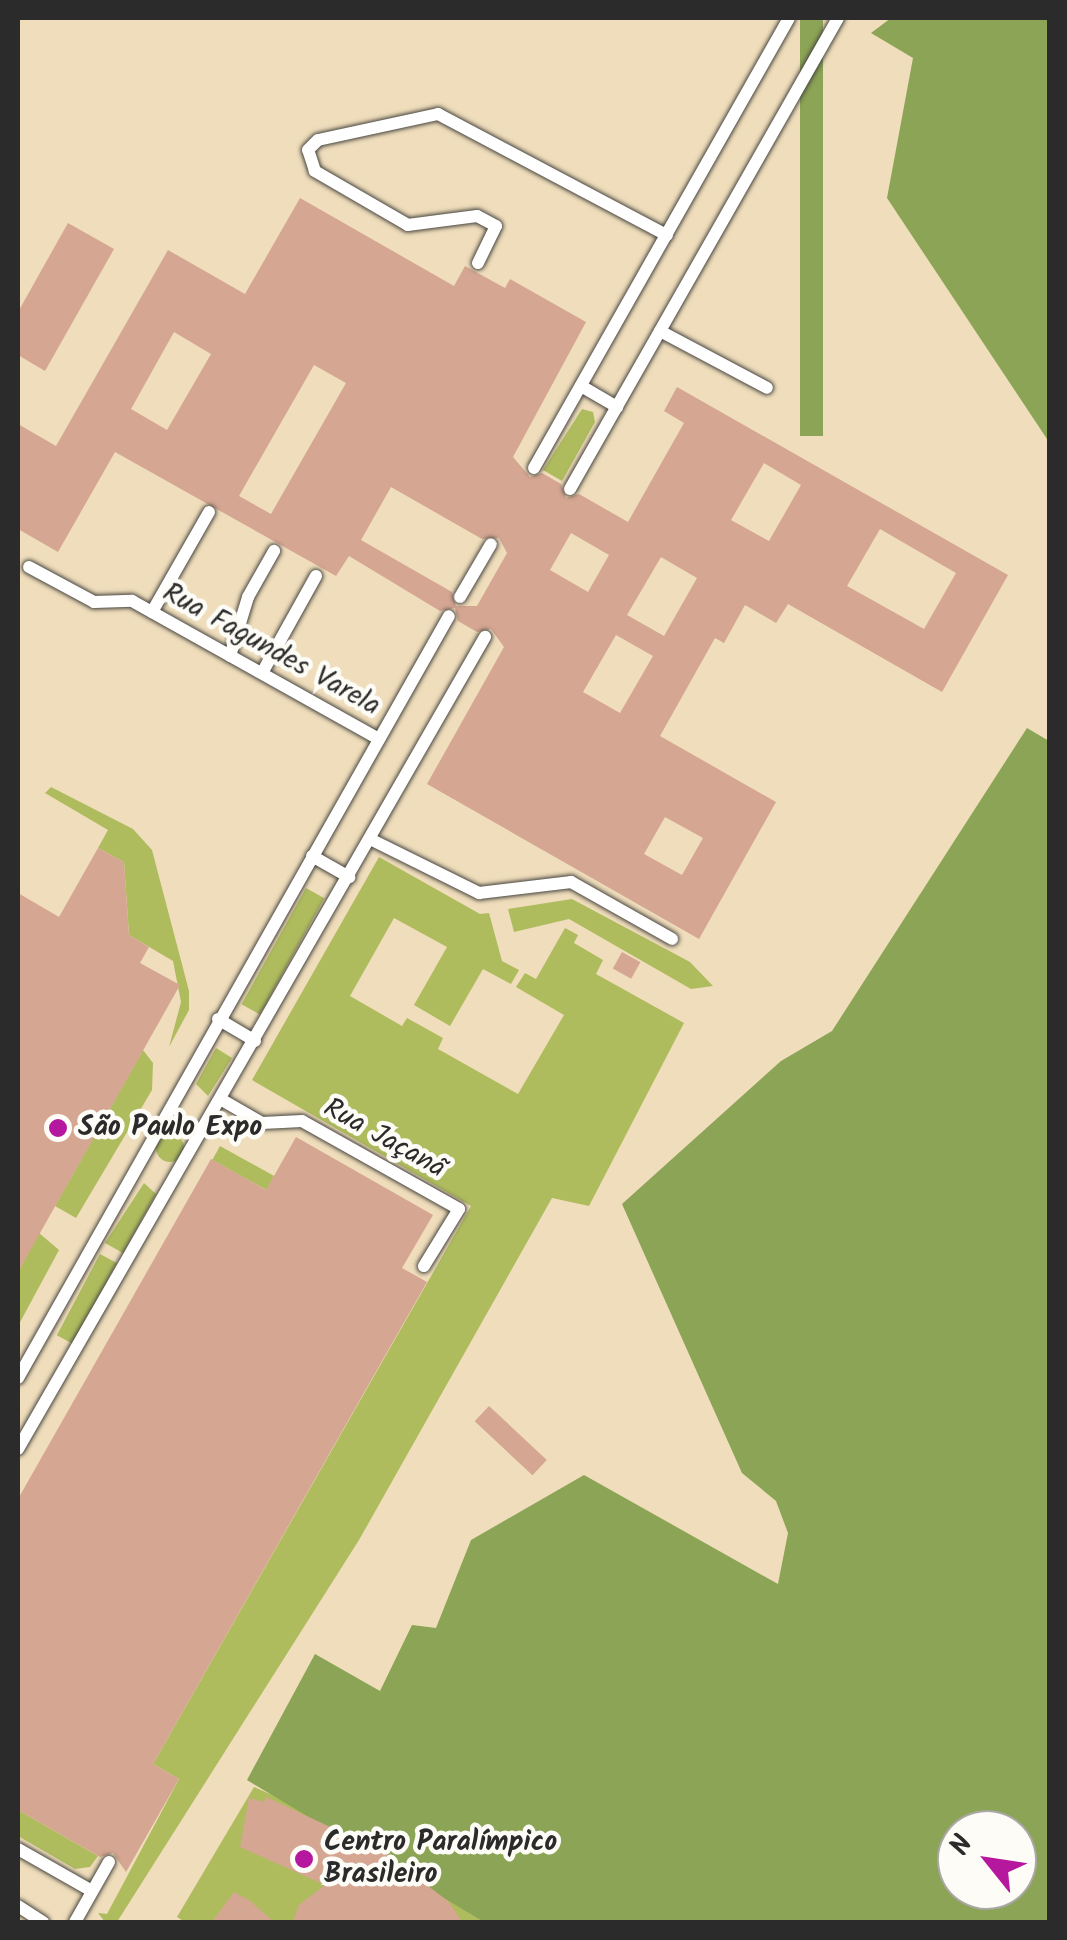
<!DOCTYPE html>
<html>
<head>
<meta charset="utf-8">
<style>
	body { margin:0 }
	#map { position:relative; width:1067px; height:1940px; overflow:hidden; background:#efddbb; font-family:Kalam,sans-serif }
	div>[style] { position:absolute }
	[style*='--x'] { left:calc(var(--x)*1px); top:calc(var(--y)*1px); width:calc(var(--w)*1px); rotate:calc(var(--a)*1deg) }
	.green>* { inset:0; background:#afbc5e; transform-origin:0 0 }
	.round { border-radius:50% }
	.forest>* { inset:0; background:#8ba455; transform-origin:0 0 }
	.building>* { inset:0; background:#d5a692; transform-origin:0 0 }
	.roads { filter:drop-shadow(0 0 2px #484641) drop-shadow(0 0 2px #484641) }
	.lane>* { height:12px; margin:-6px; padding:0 6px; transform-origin:6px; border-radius:6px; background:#fff }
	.dots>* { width:28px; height:28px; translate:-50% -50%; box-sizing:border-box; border:5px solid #fdfcf7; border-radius:50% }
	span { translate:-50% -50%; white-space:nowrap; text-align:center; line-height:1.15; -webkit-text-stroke:9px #fdfcf7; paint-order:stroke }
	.street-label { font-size:28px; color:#2b2b2b }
	.poi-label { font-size:28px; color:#2b2b2b; font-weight:700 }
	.left { translate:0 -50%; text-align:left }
	.frame { position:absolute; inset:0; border:20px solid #2b2b2b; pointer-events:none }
	.north { position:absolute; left:937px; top:1810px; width:100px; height:100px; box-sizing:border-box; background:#fdfcf7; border:2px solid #a9a8a5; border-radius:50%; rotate:300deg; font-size:28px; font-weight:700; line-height:40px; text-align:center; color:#2b2b2b }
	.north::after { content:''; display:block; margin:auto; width:35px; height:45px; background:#b5179e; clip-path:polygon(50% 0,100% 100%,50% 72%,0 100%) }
</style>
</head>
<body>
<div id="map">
	<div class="green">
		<i style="clip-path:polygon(582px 409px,593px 412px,595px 422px,562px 481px,543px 470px)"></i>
		<i style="clip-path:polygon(51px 787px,133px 829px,152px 850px,189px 991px,189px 1010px,169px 1047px,181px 1002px,173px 961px,129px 935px,124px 862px,98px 848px,108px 830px,45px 793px)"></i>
		<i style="clip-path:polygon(379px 857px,480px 914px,489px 913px,502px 961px,519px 970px,511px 984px,483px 969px,450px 1026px,414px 1005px,447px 947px,394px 918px,350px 996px,402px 1026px,407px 1018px,443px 1038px,438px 1049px,518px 1094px,564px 1015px,516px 987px,525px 973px,536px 979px,565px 928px,578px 935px,574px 943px,603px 960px,596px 974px,684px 1023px,589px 1206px,552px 1198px,359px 1540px,117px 1922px,105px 1922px,98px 1913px,107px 1914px,179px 1779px,153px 1764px,471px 1206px,252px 1080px)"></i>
		<i style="left:306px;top:888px;width:21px;height:133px;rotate:29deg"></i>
		<i style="clip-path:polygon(572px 899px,690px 962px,713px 986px,691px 989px,569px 919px,514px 932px,508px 909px)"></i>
		<i style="clip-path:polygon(216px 1048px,232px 1058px,208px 1096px,196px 1084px)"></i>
		<i style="clip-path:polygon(143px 1050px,153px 1063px,152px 1090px,76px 1218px,55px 1206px)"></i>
		<i class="round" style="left:156px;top:1134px;width:28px;height:28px"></i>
		<i style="left:220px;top:1146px;width:62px;height:16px;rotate:29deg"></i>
		<i style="clip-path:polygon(144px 1183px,156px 1194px,123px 1253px,105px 1243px)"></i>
		<i style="clip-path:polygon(39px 1233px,59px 1250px,18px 1326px,18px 1272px)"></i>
		<i style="left:100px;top:1254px;width:19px;height:92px;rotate:28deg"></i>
		<i style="clip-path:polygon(254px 1787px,325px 1818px,484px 1922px,185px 1922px,177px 1917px)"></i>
		<i style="clip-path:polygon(18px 1810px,98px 1856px,90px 1867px,75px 1869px,18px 1836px)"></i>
	</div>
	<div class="forest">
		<i style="left:800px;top:18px;width:23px;height:418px"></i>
		<i style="clip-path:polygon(891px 18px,1049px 18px,1049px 442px,887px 198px,913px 58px,871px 33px)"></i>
		<i style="clip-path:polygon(evenodd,1027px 728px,1049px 741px,1049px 1922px,484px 1922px,247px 1780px,315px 1654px,380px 1691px,412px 1625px,436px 1628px,471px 1540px,584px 1475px,778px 1584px,788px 1533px,776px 1501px,742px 1473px,622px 1204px,781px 1061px,832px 1031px,1027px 728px,957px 1830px,1017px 1830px,1017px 1890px,957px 1890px,957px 1830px)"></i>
	</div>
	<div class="building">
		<i style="clip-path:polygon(evenodd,300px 198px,454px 286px,465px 266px,505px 288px,510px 279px,586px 322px,513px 457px,530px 477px,542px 473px,561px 484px,566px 498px,579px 494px,628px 522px,684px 423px,664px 411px,677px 387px,1008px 575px,942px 692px,788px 604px,776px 623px,745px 605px,724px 643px,715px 638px,660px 736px,776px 802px,699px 939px,427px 784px,504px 647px,491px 629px,477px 632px,458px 621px,455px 608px,440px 611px,349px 556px,336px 576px,115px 452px,58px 552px,18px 529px,18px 424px,56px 446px,168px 250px,245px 294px,300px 198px,174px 332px,211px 354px,167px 430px,131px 409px,174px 332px,300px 198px,314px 365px,346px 383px,271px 514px,239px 496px,314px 365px,300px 198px,764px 463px,801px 485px,769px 541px,731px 520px,764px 463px,300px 198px,391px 487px,482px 539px,499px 538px,507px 553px,477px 606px,456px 606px,452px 592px,361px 540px,391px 487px,300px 198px,880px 529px,956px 573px,924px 629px,847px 586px,880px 529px,300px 198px,571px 533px,609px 555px,588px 592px,550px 570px,571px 533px,300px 198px,661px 557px,697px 578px,664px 636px,627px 615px,661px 557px,300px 198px,616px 635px,653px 656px,620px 713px,583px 692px,616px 635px,300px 198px,665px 817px,703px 838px,682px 875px,644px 854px,665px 817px)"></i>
		<i style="clip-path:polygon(68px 223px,114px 249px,45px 371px,18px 355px,18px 312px)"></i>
		<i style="clip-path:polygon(98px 848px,124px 862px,129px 935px,149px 947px,140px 963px,180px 985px,18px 1272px,18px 893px,59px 917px)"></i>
		<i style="left:622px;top:952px;width:21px;height:19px;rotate:29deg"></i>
		<i style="clip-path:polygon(296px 1137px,433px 1215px,402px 1268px,427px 1282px,153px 1764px,179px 1779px,126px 1872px,113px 1853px,100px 1857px,18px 1810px,18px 1499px,211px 1159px,266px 1190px)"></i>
		<i style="left:489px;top:1406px;width:79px;height:21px;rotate:43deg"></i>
		<i style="clip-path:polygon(266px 1797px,384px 1852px,449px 1902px,462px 1922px,293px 1922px,299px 1905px,325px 1885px,240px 1847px,249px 1798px,264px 1802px)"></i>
		<i style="clip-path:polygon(234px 1892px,249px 1900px,274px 1922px,212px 1922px)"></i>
	</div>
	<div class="roads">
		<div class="lane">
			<i style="--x:478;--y:263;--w:41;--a:-64.1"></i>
			<i style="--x:496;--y:226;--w:21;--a:-152"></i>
			<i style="--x:477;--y:216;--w:70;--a:172.6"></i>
			<i style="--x:408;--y:225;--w:108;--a:-149.9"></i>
			<i style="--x:315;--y:171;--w:22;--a:-108"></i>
			<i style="--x:308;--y:150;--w:14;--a:-45"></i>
			<i style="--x:318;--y:140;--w:123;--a:-12.2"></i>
			<i style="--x:438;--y:114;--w:259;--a:27.9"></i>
			<i style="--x:660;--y:331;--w:121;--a:28"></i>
			<i style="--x:581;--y:386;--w:42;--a:30.3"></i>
			<i style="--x:534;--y:468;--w:517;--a:-60.46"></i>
			<i style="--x:570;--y:489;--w:542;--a:-60.36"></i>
			<i style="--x:29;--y:567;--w:74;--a:28.3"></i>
			<i style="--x:94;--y:602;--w:38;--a:-2"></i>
			<i style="--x:132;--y:601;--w:283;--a:29.2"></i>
			<i style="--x:460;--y:597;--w:61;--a:-59.7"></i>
			<i style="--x:152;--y:612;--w:115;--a:-60.3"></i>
			<i style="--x:230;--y:656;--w:62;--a:-73"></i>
			<i style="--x:248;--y:597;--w:53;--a:-60.5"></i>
			<i style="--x:262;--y:673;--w:111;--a:-60.9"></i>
			<i style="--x:370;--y:839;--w:122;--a:26.4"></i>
			<i style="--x:479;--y:893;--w:93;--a:-6.8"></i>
			<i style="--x:571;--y:882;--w:116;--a:29.4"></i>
			<i style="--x:312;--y:856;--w:43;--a:29.6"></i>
			<i style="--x:218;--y:1019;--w:43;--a:30.7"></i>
			<i style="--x:222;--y:1100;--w:46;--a:29.9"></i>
			<i style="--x:262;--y:1123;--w:40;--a:-2.9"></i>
			<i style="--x:302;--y:1121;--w:180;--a:29.3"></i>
			<i style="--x:459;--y:1209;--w:67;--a:121.6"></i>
			<i style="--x:18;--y:1378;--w:875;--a:-60.51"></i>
			<i style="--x:18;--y:1449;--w:937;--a:-60.1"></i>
			<i style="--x:18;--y:1849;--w:85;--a:29.6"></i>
			<i style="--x:18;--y:1906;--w:30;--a:33"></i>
			<i style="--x:75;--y:1922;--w:69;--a:-60.5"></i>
		</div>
	</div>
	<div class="dots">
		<i style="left:58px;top:1128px;background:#b5179e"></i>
		<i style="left:304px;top:1859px;background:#b5179e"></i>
	</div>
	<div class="street-label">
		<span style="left:271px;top:650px;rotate:29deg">Rua Fagundes Varela</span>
		<span style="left:384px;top:1139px;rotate:29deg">Rua Jaçanã</span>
	</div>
	<div class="poi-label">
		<span class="left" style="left:78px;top:1128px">São Paulo Expo</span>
		<span class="left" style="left:324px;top:1859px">Centro Paralímpico<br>Brasileiro</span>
	</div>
	<div class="frame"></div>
	<div class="north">N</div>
</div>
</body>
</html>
